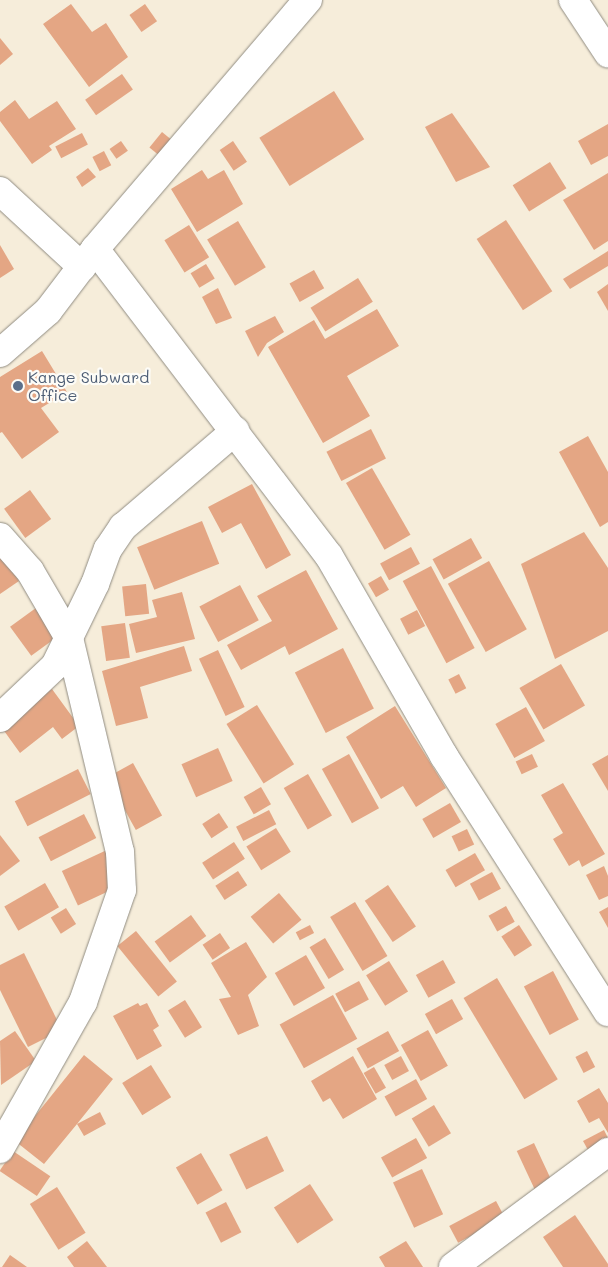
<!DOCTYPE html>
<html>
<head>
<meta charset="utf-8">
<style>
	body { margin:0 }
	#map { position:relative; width:608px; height:1267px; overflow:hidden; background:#f6edda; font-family:Mali,sans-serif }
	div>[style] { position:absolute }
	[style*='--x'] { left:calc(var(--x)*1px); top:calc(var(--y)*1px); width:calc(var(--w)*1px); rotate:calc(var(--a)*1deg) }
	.building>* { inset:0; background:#e4a684; transform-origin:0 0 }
	.roads { filter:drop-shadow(0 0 1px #908c82) drop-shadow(0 0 1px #908c82) }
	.minor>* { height:28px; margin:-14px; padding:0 14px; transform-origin:14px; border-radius:14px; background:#fff }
	.dots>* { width:14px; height:14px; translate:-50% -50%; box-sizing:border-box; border:2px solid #fdfcf7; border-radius:50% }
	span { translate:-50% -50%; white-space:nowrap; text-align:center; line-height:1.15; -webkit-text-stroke:4.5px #fdfcf7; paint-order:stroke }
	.service-label { font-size:16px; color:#4e5e75 }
	.left { translate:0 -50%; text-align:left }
</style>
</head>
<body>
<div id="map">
	<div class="building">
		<i style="clip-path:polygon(71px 4px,92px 32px,106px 23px,128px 57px,89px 87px,43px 24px)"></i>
		<i style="left:145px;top:4px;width:21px;height:19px;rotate:55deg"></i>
		<i style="clip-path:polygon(0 38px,13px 54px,0 65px)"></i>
		<i style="left:122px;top:74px;width:19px;height:45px;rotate:55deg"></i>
		<i style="left:334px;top:91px;width:57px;height:88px;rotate:58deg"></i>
		<i style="clip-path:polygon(15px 100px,29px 119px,57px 101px,76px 129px,49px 146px,52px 150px,32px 164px,0 121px,0 112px)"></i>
		<i style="clip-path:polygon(452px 113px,490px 167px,456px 182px,425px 127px)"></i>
		<i style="clip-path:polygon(608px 124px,608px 156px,591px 165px,578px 141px)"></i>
		<i style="left:162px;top:132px;width:13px;height:20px;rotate:39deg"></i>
		<i style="left:82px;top:133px;width:13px;height:30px;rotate:63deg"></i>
		<i style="left:121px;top:141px;width:12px;height:14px;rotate:55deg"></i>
		<i style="left:233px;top:141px;width:25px;height:16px;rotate:56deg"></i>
		<i style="left:104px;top:151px;width:16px;height:13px;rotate:63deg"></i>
		<i style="left:550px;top:162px;width:31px;height:44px;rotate:58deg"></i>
		<i style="clip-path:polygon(88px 168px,96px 177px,82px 187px,76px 177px)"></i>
		<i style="clip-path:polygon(202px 170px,208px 179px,224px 170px,243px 204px,197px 232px,171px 189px)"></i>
		<i style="clip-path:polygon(608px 173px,608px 241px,594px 250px,563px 200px)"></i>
		<i style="left:506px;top:220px;width:85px;height:35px;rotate:57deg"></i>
		<i style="left:238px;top:221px;width:54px;height:36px;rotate:59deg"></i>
		<i style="left:189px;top:225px;width:38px;height:29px;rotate:58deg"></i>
		<i style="clip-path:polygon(0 245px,14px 269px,0 278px)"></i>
		<i style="clip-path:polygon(608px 251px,608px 266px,570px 289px,563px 279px)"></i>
		<i style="left:206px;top:264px;width:17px;height:18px;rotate:59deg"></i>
		<i style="left:314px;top:270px;width:21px;height:28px;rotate:61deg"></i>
		<i style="left:358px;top:278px;width:28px;height:56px;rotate:58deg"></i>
		<i style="clip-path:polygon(608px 284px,608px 311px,597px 292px)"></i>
		<i style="clip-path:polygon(218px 288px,232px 318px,216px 324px,202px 297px)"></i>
		<i style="clip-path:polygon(377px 309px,399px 346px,347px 376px,370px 416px,323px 443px,268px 347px,314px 320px,325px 339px)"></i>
		<i style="clip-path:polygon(275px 316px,284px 332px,267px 343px,258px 357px,245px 331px)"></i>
		<i style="clip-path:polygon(42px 351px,67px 392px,41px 408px,59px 432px,22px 459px,2px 432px,0 433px,0 377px)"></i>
		<i style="left:371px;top:429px;width:33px;height:50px;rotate:63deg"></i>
		<i style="clip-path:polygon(588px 436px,608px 472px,608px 522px,600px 527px,559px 452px)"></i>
		<i style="left:372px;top:468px;width:77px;height:30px;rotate:60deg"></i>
		<i style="clip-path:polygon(252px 484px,291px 555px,266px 569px,241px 523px,222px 533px,208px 507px)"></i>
		<i style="left:30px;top:490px;width:36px;height:32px;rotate:54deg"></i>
		<i style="left:202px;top:521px;width:46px;height:70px;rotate:68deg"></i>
		<i style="clip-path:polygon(584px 532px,608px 568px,608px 631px,555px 659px,521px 564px)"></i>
		<i style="left:471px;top:538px;width:23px;height:44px;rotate:61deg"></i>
		<i style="left:411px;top:547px;width:19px;height:35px;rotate:62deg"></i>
		<i style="clip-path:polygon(0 553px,19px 581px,0 594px)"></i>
		<i style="left:489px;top:561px;width:78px;height:47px;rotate:61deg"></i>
		<i style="left:431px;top:566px;width:93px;height:32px;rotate:62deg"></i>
		<i style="clip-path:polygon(306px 570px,338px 629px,289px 655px,285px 646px,241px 670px,227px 645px,272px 621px,257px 596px)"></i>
		<i style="left:381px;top:576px;width:16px;height:15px;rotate:60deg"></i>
		<i style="left:146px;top:584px;width:30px;height:24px;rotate:84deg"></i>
		<i style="left:240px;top:585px;width:40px;height:46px;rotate:62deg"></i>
		<i style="clip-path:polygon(182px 592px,195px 639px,136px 653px,129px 624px,157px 617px,152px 600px)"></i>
		<i style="left:40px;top:605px;width:36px;height:37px;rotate:54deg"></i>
		<i style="left:417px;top:610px;width:18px;height:19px;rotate:63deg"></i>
		<i style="left:125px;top:623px;width:35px;height:24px;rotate:82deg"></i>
		<i style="clip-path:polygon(184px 646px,192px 671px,140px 687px,148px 718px,116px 726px,102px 671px)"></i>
		<i style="left:343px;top:648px;width:68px;height:54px;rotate:63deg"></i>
		<i style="left:218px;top:650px;width:63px;height:21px;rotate:65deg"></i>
		<i style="left:561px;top:664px;width:48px;height:48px;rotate:60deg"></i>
		<i style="left:459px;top:674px;width:16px;height:12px;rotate:63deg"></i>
		<i style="clip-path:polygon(52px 689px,79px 726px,62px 739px,53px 727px,20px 753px,2px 728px)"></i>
		<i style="left:257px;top:705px;width:70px;height:36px;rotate:58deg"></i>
		<i style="clip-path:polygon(395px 706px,446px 788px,416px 807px,403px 786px,381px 799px,346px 737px)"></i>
		<i style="left:526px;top:707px;width:39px;height:35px;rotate:61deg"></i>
		<i style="left:218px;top:748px;width:36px;height:40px;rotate:66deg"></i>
		<i style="left:349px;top:754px;width:62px;height:31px;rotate:61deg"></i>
		<i style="left:532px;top:754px;width:14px;height:18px;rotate:65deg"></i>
		<i style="clip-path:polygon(608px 755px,608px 791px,592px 764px)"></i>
		<i style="left:133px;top:763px;width:60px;height:30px;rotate:61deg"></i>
		<i style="left:78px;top:769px;width:28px;height:71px;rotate:63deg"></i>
		<i style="left:308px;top:774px;width:48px;height:28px;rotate:60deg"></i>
		<i style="clip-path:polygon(563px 783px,605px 854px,582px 867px,579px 860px,569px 866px,553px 839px,563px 833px,541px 795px)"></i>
		<i style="left:261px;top:787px;width:20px;height:20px;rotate:60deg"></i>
		<i style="left:450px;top:803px;width:22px;height:32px;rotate:60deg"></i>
		<i style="left:269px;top:810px;width:16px;height:37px;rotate:63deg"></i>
		<i style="left:219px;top:813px;width:17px;height:20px;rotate:57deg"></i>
		<i style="left:84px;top:814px;width:27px;height:51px;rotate:63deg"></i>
		<i style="left:276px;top:828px;width:28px;height:35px;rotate:58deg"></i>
		<i style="left:467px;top:829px;width:17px;height:17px;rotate:65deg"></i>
		<i style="clip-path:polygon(0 835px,20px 861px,0 876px)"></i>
		<i style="left:234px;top:842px;width:20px;height:38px;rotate:57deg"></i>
		<i style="left:109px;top:849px;width:38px;height:52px;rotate:65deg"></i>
		<i style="left:475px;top:853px;width:20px;height:34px;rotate:60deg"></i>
		<i style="clip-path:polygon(604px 866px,608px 876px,608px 896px,599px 900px,586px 875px)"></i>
		<i style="left:238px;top:871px;width:17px;height:27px;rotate:57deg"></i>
		<i style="left:492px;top:872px;width:19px;height:25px;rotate:62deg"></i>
		<i style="left:45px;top:883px;width:28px;height:47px;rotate:60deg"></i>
		<i style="left:388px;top:885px;width:50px;height:28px;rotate:56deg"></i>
		<i style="left:279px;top:893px;width:35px;height:37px;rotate:50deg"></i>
		<i style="left:355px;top:902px;width:63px;height:29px;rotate:59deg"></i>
		<i style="left:506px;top:906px;width:18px;height:20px;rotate:61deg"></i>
		<i style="clip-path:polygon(608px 907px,608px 928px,599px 912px)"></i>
		<i style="left:66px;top:908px;width:19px;height:18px;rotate:58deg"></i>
		<i style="left:191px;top:915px;width:26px;height:45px;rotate:54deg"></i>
		<i style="left:310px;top:925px;width:9px;height:16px;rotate:63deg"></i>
		<i style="left:519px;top:925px;width:24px;height:21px;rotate:57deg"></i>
		<i style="left:136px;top:931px;width:65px;height:24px;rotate:51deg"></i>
		<i style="left:220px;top:933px;width:18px;height:21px;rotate:56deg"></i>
		<i style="left:325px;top:938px;width:37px;height:18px;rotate:59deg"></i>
		<i style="clip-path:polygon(246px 942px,267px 977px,248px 995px,259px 1026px,238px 1035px,219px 999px,231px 997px,211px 963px)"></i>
		<i style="clip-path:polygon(24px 953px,62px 1030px,28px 1047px,0 990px,0 965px)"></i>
		<i style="left:306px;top:955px;width:38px;height:36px;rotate:60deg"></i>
		<i style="left:443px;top:960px;width:26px;height:31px;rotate:61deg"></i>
		<i style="left:389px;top:961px;width:36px;height:27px;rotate:58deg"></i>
		<i style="left:553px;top:971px;width:55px;height:33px;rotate:62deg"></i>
		<i style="left:497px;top:978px;width:118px;height:39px;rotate:59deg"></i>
		<i style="left:359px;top:981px;width:21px;height:27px;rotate:62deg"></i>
		<i style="left:333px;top:995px;width:50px;height:61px;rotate:61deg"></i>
		<i style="left:452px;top:999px;width:23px;height:31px;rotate:61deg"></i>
		<i style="left:185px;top:1000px;width:32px;height:20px;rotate:58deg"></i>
		<i style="clip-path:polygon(138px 1003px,140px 1006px,147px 1003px,159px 1026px,153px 1030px,162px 1046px,137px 1060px,113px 1016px)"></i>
		<i style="left:428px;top:1030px;width:41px;height:31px;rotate:61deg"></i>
		<i style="clip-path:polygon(15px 1031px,36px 1061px,1px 1085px,0 1041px)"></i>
		<i style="left:388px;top:1031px;width:23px;height:36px;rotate:61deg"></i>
		<i style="left:587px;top:1051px;width:18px;height:13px;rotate:63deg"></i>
		<i style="clip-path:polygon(84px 1055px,113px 1079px,77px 1124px,100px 1112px,106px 1124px,84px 1136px,77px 1124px,44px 1164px,15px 1141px)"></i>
		<i style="clip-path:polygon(353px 1056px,377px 1099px,343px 1119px,330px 1098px,323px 1102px,311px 1081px)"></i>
		<i style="left:401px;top:1056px;width:17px;height:19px;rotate:62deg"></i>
		<i style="left:151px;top:1065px;width:38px;height:34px;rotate:58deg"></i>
		<i style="left:374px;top:1067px;width:24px;height:12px;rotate:60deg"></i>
		<i style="left:416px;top:1079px;width:23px;height:36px;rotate:61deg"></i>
		<i style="clip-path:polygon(599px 1088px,608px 1103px,608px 1133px,599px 1118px,589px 1123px,577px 1101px)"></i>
		<i style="left:434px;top:1105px;width:33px;height:26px;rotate:59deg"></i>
		<i style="clip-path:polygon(604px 1130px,608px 1138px,608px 1151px,593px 1159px,583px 1141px)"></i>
		<i style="left:267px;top:1136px;width:39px;height:42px;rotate:64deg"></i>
		<i style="left:416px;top:1138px;width:23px;height:40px;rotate:61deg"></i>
		<i style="left:534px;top:1143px;width:42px;height:19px;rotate:65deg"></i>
		<i style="left:13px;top:1151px;width:45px;height:24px;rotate:34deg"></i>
		<i style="left:201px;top:1153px;width:43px;height:29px;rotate:60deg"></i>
		<i style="left:422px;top:1169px;width:50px;height:32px;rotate:65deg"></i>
		<i style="left:310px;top:1184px;width:43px;height:43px;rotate:57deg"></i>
		<i style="left:57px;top:1187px;width:54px;height:32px;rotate:58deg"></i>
		<i style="left:496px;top:1201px;width:19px;height:53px;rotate:62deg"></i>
		<i style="left:226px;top:1202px;width:34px;height:23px;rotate:63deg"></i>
		<i style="clip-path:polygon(575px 1215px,608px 1264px,608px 1267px,563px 1267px,543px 1237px)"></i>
		<i style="clip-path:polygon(87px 1241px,107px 1267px,74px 1267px,67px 1257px)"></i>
		<i style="clip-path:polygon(406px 1241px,423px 1267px,385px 1267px,379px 1257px)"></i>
		<i style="clip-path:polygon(10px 1255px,27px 1267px,2px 1267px)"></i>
	</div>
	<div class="roads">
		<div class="minor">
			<i style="--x:573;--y:0;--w:64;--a:56.6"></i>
			<i style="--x:0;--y:191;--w:112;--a:42.8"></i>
			<i style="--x:95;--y:249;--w:386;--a:52.7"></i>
			<i style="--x:329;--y:556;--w:231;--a:60.1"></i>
			<i style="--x:444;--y:756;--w:304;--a:57.4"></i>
			<i style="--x:0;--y:353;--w:64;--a:-41.2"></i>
			<i style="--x:48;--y:311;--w:78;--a:-52.8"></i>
			<i style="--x:95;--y:249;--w:328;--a:-49.5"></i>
			<i style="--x:0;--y:537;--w:45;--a:48.6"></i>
			<i style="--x:30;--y:571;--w:78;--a:59.8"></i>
			<i style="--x:69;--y:638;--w:220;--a:76.6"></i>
			<i style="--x:120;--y:852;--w:38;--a:87"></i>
			<i style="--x:122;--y:890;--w:119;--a:109.2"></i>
			<i style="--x:83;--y:1002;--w:169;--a:119.5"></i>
			<i style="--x:0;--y:718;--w:76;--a:-43.4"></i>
			<i style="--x:55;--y:666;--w:91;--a:-64"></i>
			<i style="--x:95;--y:584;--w:37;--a:-70"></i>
			<i style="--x:108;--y:549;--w:27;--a:-56"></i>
			<i style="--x:123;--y:527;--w:148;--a:-40.6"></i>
			<i style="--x:453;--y:1267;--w:193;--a:-36.6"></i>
		</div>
	</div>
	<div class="dots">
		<i style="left:18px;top:386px;background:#5c6f8a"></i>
	</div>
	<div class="service-label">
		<span class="left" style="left:28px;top:386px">Kange Subward<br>Office</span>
	</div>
</div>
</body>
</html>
